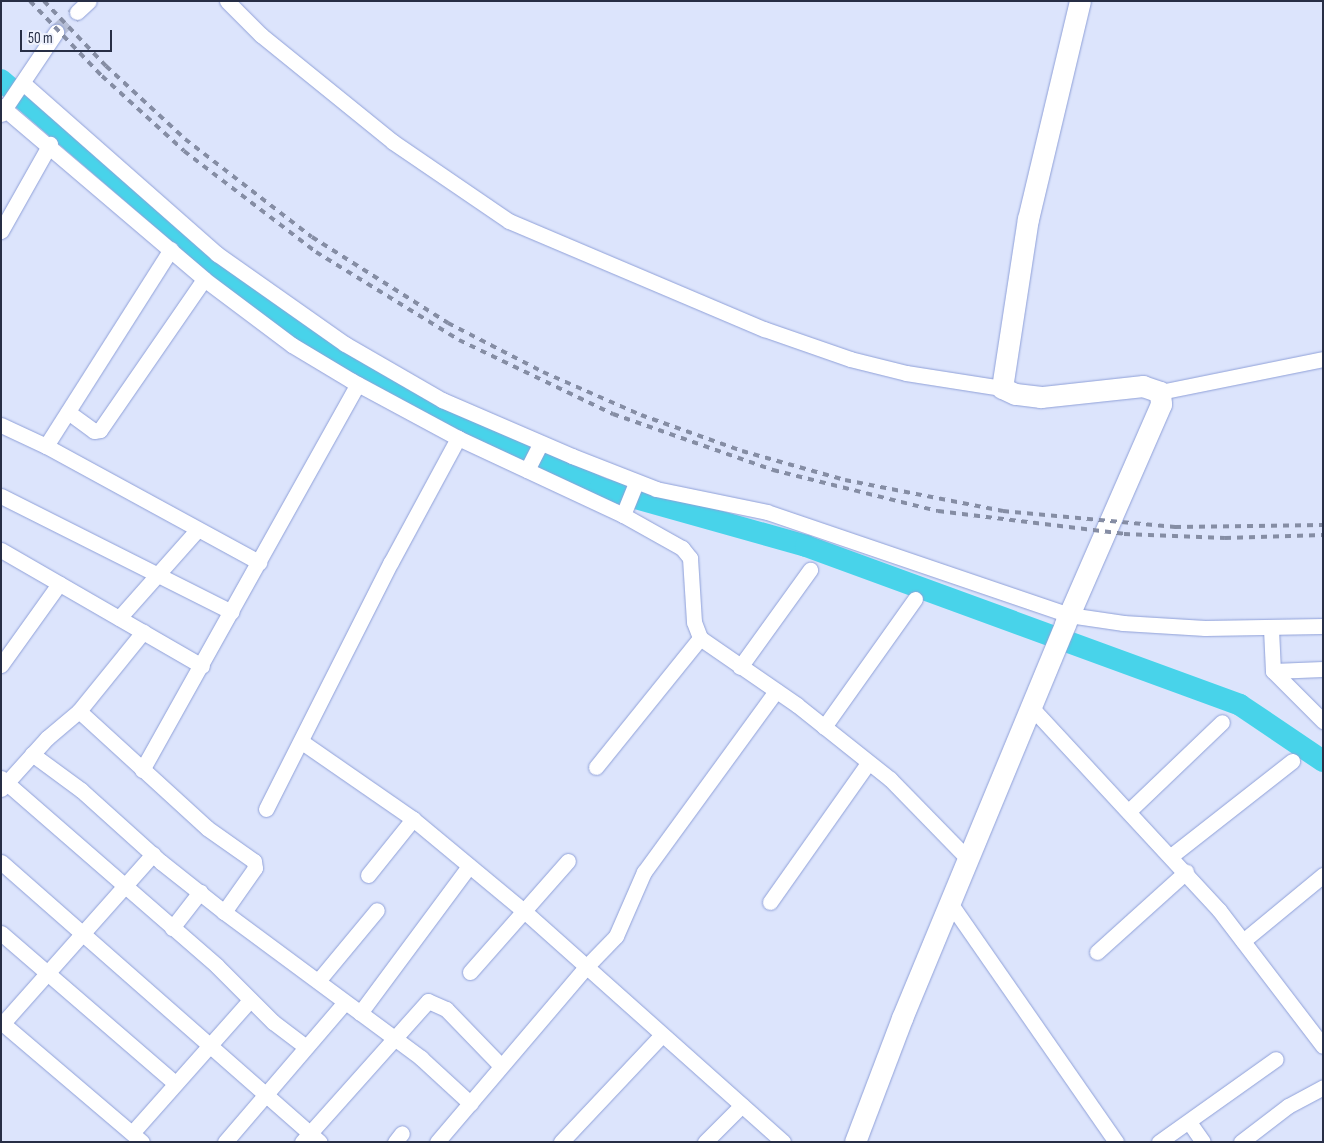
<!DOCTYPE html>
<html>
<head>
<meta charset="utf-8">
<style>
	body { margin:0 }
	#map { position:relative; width:1324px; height:1143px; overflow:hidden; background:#dce4fc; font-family:"Sofia Sans Condensed",sans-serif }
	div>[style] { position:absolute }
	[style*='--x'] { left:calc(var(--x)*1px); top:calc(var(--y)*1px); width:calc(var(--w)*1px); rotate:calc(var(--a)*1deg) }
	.river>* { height:22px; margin:-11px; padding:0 11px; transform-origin:11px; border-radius:11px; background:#48d3ea }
	.street-tunnel>* { height:15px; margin-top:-7.5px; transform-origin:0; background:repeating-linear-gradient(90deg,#b8c0d7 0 15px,transparent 0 23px) }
	.roads { filter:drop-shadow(0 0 1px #8fa0d8) drop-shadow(0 0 1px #8fa0d8) }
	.street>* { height:15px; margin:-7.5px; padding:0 7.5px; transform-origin:7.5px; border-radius:7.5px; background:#fff }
	.secondary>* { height:21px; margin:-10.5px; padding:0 10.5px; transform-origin:10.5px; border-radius:10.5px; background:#fff }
	.rail>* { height:4px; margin-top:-2px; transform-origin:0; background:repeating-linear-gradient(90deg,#858da4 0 6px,transparent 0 12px) }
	span { translate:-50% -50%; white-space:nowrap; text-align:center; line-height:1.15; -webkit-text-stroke:4px #edf1fd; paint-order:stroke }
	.frame { position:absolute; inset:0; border:2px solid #272e45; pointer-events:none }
	.scale { position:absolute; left:20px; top:30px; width:92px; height:22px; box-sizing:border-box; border:2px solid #272e45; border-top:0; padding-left:6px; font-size:15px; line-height:18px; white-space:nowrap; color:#272e45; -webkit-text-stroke:4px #edf1fd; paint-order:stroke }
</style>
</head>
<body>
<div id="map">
	<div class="river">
		<i style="--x:1;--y:80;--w:330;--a:40.7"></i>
		<i style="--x:251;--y:295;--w:93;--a:34.9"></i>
		<i style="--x:327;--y:348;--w:134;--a:30"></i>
		<i style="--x:443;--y:415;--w:173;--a:24.9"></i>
		<i style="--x:600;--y:488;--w:214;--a:15.7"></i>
		<i style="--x:806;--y:546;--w:462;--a:20.1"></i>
		<i style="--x:1240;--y:705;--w:100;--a:34"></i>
	</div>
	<div class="street-tunnel">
		<i style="--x:56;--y:32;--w:29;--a:-44"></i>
	</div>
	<div class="roads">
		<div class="street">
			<i style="--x:227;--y:1;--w:48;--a:45"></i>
			<i style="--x:261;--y:35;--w:170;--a:39"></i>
			<i style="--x:393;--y:142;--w:140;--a:34.3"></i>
			<i style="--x:509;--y:221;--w:277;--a:23"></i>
			<i style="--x:764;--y:329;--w:91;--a:19.2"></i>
			<i style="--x:850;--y:359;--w:58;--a:14"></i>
			<i style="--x:906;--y:373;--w:97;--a:8.9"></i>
			<i style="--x:77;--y:12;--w:16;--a:-43"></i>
			<i style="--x:23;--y:83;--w:259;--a:41.4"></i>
			<i style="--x:217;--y:254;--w:156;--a:35.1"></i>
			<i style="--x:345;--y:344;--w:112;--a:30"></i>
			<i style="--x:442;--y:400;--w:142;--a:23.3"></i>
			<i style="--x:572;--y:456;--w:90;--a:21.4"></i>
			<i style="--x:656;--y:489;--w:113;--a:11.7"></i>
			<i style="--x:767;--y:512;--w:319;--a:18.8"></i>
			<i style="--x:1069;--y:615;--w:55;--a:8.4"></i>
			<i style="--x:1123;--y:623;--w:82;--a:3.5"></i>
			<i style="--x:1205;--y:628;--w:118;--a:-1"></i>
			<i style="--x:1;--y:106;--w:267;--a:40.4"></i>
			<i style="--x:204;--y:279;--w:110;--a:36.9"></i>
			<i style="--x:292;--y:345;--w:70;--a:31"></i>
			<i style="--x:352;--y:381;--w:120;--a:28.3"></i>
			<i style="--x:458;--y:438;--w:182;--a:25"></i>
			<i style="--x:623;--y:515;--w:68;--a:29.2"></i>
			<i style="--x:682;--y:548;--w:13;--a:51"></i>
			<i style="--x:690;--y:558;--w:64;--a:86.4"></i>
			<i style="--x:694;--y:622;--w:17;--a:69"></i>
			<i style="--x:700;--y:638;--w:118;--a:34.6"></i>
			<i style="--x:797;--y:705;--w:119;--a:38.5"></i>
			<i style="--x:890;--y:779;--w:112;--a:45.7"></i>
			<i style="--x:1;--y:114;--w:99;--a:-56.1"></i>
			<i style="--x:1;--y:231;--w:100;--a:-60.6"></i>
			<i style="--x:1160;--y:392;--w:166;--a:-11.4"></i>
			<i style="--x:68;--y:412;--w:32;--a:36"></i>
			<i style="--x:94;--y:431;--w:6;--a:-9"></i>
			<i style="--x:100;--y:430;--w:183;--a:-55.4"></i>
			<i style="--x:1;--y:425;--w:50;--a:25"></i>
			<i style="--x:46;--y:446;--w:243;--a:28.6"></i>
			<i style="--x:46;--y:446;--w:233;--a:-57.6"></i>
			<i style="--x:527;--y:470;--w:30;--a:-63"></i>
			<i style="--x:1;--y:496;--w:258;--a:26.7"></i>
			<i style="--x:623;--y:515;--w:35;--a:-68"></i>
			<i style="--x:1;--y:550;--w:232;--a:30"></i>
			<i style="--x:119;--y:618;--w:118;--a:-48.4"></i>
			<i style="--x:1271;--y:629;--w:42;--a:87.3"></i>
			<i style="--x:1273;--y:671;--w:71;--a:45"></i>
			<i style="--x:1;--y:665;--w:100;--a:-54.4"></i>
			<i style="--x:740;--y:667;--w:120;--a:-54.2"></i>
			<i style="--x:1273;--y:671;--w:50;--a:-2.3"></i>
			<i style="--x:1031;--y:707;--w:277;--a:47.2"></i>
			<i style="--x:1219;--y:910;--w:171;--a:52.6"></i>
			<i style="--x:79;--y:711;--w:173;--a:42.4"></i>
			<i style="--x:207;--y:828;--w:57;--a:35.1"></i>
			<i style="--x:254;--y:861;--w:7;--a:82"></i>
			<i style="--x:255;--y:868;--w:54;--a:125.2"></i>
			<i style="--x:824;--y:727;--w:157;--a:-54.6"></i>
			<i style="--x:302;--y:742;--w:135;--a:34.7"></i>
			<i style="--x:413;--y:819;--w:144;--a:39.7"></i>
			<i style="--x:524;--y:911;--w:347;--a:41.7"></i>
			<i style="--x:32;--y:754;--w:61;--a:36.3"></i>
			<i style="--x:81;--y:790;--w:108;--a:42"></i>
			<i style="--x:161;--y:862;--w:80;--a:38.4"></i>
			<i style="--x:224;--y:912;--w:245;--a:36.5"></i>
			<i style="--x:421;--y:1058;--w:67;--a:42.6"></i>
			<i style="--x:596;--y:767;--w:166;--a:-51.1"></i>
			<i style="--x:142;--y:770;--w:442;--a:-60.8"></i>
			<i style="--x:1;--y:778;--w:286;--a:41"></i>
			<i style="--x:217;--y:966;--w:79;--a:45"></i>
			<i style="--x:273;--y:1022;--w:41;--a:37.1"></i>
			<i style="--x:1;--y:789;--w:69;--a:-48"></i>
			<i style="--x:47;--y:738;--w:42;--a:-40.2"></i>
			<i style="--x:79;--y:711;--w:102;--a:-51"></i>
			<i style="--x:266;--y:809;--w:277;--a:-63.2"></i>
			<i style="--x:391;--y:562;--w:141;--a:-61.6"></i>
			<i style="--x:1130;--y:810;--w:127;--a:-43.7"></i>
			<i style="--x:1171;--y:856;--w:154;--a:-38.1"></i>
			<i style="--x:1;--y:862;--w:424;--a:41.3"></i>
			<i style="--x:368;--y:875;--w:72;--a:-51.2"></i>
			<i style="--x:770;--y:902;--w:170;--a:-54.8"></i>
			<i style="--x:950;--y:903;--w:291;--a:55.2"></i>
			<i style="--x:172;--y:928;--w:46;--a:-52.1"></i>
			<i style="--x:1;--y:933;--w:230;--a:40.8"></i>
			<i style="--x:1243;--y:941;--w:104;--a:-39.5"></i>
			<i style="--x:1097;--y:952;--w:120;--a:-42"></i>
			<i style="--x:470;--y:972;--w:148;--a:-48.6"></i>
			<i style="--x:318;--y:981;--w:92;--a:-50.3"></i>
			<i style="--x:360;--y:1013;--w:183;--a:-53.4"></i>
			<i style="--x:1;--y:1022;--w:185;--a:40.4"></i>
			<i style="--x:3;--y:1023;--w:226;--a:-48.4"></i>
			<i style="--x:1189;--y:1122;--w:24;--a:55"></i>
			<i style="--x:132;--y:1133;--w:178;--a:-48.4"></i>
			<i style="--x:225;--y:1142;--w:184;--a:-49.4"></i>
			<i style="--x:302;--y:1142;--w:189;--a:-48.2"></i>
			<i style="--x:428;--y:1001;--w:20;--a:24"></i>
			<i style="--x:446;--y:1009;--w:79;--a:46"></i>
			<i style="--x:395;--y:1142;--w:11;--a:-52"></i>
			<i style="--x:437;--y:1142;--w:230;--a:-49.6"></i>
			<i style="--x:586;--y:967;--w:43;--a:-45.9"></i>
			<i style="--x:616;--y:936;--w:70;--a:-66.4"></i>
			<i style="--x:644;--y:872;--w:224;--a:-53.9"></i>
			<i style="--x:561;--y:1142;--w:147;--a:-46.7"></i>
			<i style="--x:705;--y:1142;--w:52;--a:-45"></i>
			<i style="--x:1159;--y:1142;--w:143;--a:-35.4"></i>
			<i style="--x:1241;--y:1142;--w:59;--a:-37.5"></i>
			<i style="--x:1288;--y:1106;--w:40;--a:-28"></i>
		</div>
		<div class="secondary">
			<i style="--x:855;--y:1142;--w:133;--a:-69.2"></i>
			<i style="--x:902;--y:1018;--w:426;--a:-67.5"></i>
			<i style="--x:1065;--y:624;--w:240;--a:-66.4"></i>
			<i style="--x:1161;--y:404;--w:12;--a:-95"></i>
			<i style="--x:1160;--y:392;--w:18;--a:-161"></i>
			<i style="--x:1143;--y:386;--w:103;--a:173.8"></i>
			<i style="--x:1041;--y:397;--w:26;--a:-173"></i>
			<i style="--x:1015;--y:394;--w:14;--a:-155"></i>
			<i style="--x:1002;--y:388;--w:171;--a:-81.3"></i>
			<i style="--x:1028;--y:219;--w:224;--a:-76.6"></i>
		</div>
	</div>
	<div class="rail">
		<i style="--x:30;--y:1;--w:104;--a:46.2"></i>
		<i style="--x:102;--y:76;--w:111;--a:42.4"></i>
		<i style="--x:184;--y:151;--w:166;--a:37.4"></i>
		<i style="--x:316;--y:252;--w:168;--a:31.6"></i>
		<i style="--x:459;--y:340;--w:171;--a:25.7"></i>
		<i style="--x:613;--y:414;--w:170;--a:19.3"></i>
		<i style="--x:773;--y:470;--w:170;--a:14"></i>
		<i style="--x:938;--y:511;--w:187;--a:7"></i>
		<i style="--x:1124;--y:534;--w:101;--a:2.3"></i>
		<i style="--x:1225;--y:538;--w:98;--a:-1.8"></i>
		<i style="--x:44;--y:1;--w:90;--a:46.4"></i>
		<i style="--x:106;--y:66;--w:108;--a:42.7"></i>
		<i style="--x:185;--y:139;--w:160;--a:37.7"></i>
		<i style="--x:312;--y:237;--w:161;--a:32.3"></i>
		<i style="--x:448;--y:323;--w:107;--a:27.3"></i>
		<i style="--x:543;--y:372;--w:107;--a:23.7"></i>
		<i style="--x:641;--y:415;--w:107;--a:19.6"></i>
		<i style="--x:742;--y:451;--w:107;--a:15.7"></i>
		<i style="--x:845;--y:480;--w:161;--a:11.1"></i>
		<i style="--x:1003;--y:511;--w:173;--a:5.3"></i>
		<i style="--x:1175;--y:527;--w:148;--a:-0.8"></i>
	</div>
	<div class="frame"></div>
	<div class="scale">50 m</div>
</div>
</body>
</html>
